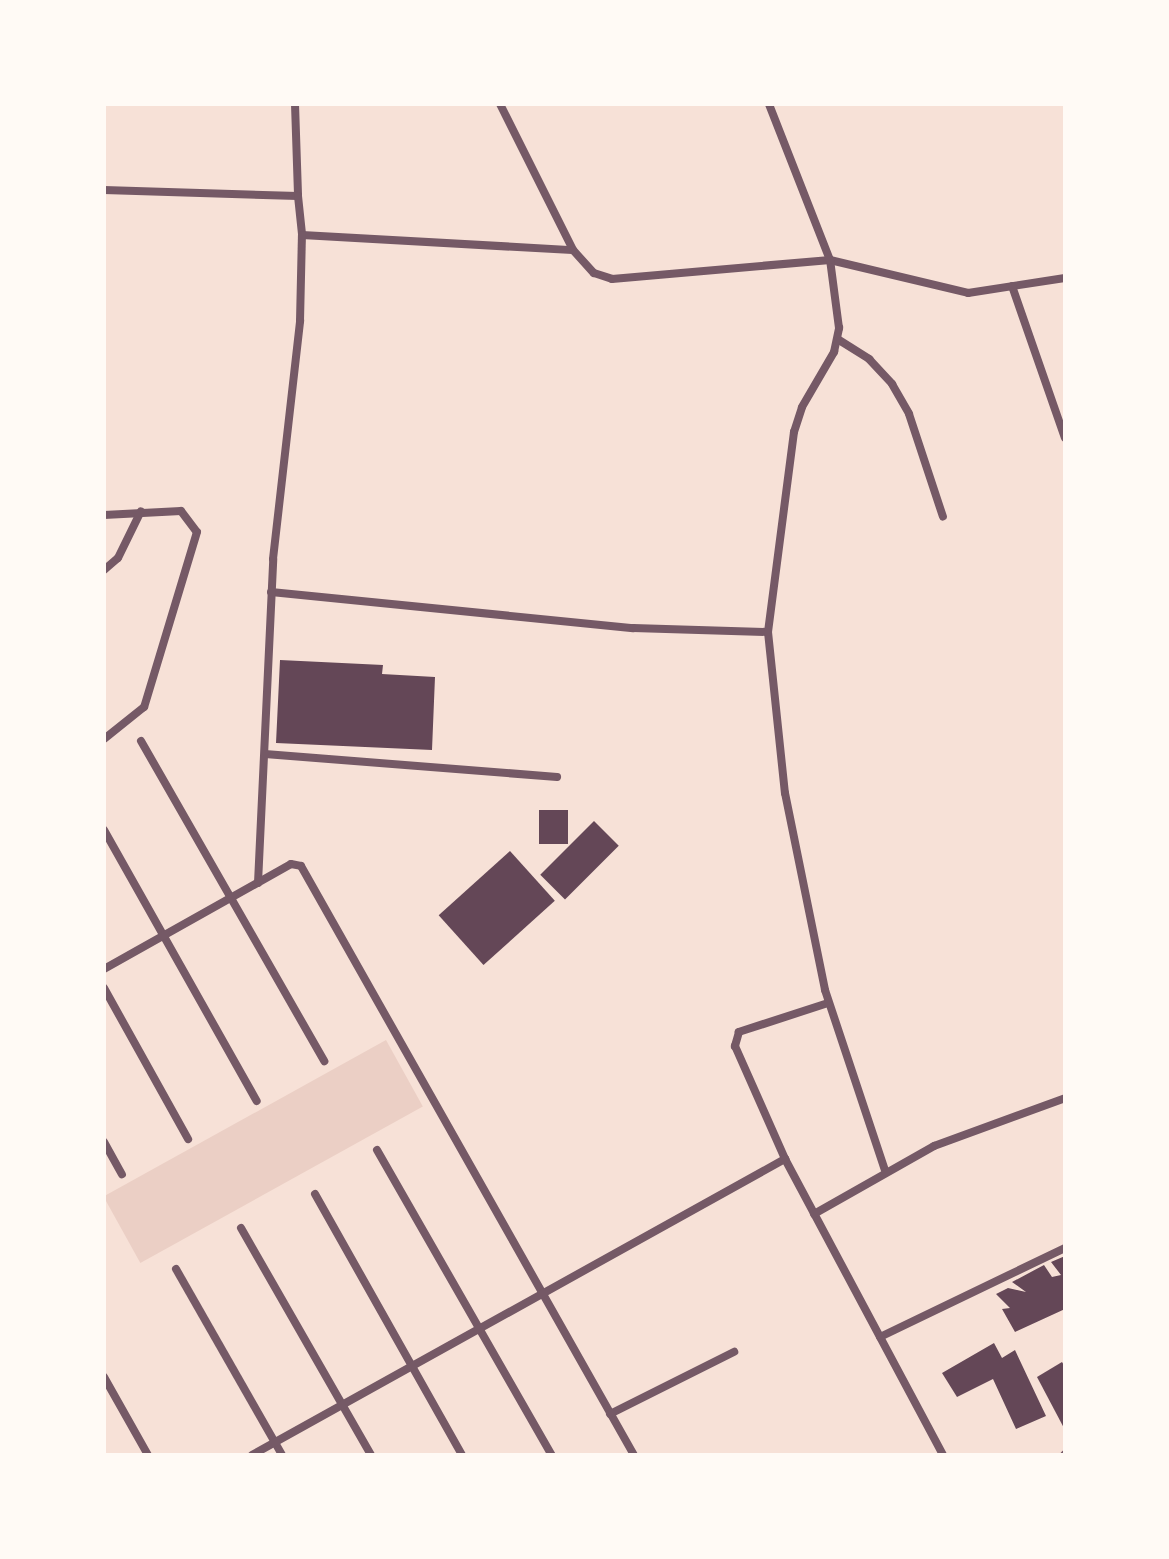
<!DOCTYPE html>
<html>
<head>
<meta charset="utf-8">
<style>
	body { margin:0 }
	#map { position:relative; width:1169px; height:1559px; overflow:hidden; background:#f7e1d7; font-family:Figtree,sans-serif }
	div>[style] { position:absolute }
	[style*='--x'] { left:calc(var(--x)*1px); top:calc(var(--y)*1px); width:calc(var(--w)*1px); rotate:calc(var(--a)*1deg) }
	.green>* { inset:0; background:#ebcfc5; transform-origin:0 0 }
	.building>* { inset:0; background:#644757; transform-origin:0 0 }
	.minor>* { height:8px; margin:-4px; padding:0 4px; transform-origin:4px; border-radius:4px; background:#755966 }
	span { translate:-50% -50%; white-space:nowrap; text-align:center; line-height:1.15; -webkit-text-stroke:7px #fffaf5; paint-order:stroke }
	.frame { position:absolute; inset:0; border:106px solid #fffaf5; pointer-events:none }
</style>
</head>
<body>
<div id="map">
	<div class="green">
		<i style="left:386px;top:1040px;width:76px;height:323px;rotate:61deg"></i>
	</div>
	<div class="building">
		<i style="clip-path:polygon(280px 660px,383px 665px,382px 674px,435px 677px,432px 750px,276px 743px)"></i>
		<i style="left:539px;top:810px;width:29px;height:34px"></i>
		<i style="left:594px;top:821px;width:35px;height:76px;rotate:45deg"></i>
		<i style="left:510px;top:851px;width:67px;height:96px;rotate:48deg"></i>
		<i style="clip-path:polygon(1065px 1256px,1065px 1309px,1015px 1332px,1002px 1309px,1010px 1308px,996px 1294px,1008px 1288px,1026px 1292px,1012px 1282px,1044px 1265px,1052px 1277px,1061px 1275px,1051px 1262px)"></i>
		<i style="clip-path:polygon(994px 1343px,1002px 1358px,1015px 1350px,1046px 1416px,1016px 1429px,993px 1379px,957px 1397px,942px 1373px)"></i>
		<i style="clip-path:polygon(1062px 1362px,1065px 1367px,1065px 1430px,1037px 1377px)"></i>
	</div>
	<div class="minor">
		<i style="--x:295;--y:104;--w:92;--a:88.1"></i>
		<i style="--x:500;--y:104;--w:163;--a:63.4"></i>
		<i style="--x:104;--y:190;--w:194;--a:1.8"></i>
		<i style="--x:298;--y:196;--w:39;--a:84"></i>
		<i style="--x:302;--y:235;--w:271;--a:3.2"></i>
		<i style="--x:573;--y:250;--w:31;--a:48"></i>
		<i style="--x:594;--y:273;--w:19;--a:18"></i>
		<i style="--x:612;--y:279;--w:219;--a:-5"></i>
		<i style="--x:830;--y:260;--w:142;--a:13.4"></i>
		<i style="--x:968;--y:293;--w:98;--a:-8.8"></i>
		<i style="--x:1012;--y:286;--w:161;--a:70.8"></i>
		<i style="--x:839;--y:340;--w:36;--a:32"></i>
		<i style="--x:869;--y:359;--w:34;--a:47"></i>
		<i style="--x:892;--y:384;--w:34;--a:60"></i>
		<i style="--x:909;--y:414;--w:108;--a:71.7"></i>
		<i style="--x:104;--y:515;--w:77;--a:-3"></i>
		<i style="--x:181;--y:511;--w:26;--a:53"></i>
		<i style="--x:197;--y:532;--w:183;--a:106.8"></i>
		<i style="--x:144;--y:707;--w:51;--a:141.3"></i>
		<i style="--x:104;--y:570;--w:18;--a:-41"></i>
		<i style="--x:118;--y:558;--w:52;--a:-63.9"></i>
		<i style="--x:271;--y:592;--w:364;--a:5.7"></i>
		<i style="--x:633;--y:628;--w:135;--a:1.7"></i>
		<i style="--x:768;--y:632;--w:162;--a:84"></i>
		<i style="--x:785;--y:793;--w:201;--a:78.5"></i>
		<i style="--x:825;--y:990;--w:190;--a:71.6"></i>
		<i style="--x:768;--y:632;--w:202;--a:-82.6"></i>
		<i style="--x:794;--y:432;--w:26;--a:-72"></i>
		<i style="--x:802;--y:407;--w:64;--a:-59.8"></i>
		<i style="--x:834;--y:352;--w:25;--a:-78"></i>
		<i style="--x:839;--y:328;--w:69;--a:-97.5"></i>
		<i style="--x:830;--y:260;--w:168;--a:-111.4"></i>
		<i style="--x:141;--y:741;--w:369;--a:60.2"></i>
		<i style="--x:265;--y:754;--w:293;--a:4.5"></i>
		<i style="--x:104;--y:830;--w:311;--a:60.6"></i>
		<i style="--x:258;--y:883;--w:324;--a:-87.3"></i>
		<i style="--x:273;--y:559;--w:240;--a:-83.5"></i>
		<i style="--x:300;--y:321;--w:86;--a:-88.7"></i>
		<i style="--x:104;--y:969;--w:214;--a:-29.3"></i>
		<i style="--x:291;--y:864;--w:10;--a:11"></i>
		<i style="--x:301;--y:866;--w:677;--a:60.52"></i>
		<i style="--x:104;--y:988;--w:173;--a:60.9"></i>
		<i style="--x:828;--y:1003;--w:94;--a:162"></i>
		<i style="--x:739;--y:1032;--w:15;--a:106"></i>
		<i style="--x:735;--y:1046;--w:124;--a:66.1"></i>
		<i style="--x:785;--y:1159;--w:336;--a:61.9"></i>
		<i style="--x:104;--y:1142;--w:37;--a:61"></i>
		<i style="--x:377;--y:1150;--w:352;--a:60.2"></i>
		<i style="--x:315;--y:1194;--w:300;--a:60.6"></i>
		<i style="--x:814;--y:1214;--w:138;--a:-29.5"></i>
		<i style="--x:934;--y:1146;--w:140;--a:-20.1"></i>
		<i style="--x:241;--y:1228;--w:262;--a:60.2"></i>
		<i style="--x:176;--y:1269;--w:214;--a:60.3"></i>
		<i style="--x:880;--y:1337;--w:205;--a:-25.7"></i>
		<i style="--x:104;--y:1377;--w:90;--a:60.6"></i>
		<i style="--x:610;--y:1414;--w:139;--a:-26.6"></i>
		<i style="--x:252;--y:1455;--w:610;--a:-29.05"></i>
		<i style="--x:1064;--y:1455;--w:1;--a:-45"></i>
	</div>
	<div class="frame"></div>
</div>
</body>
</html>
